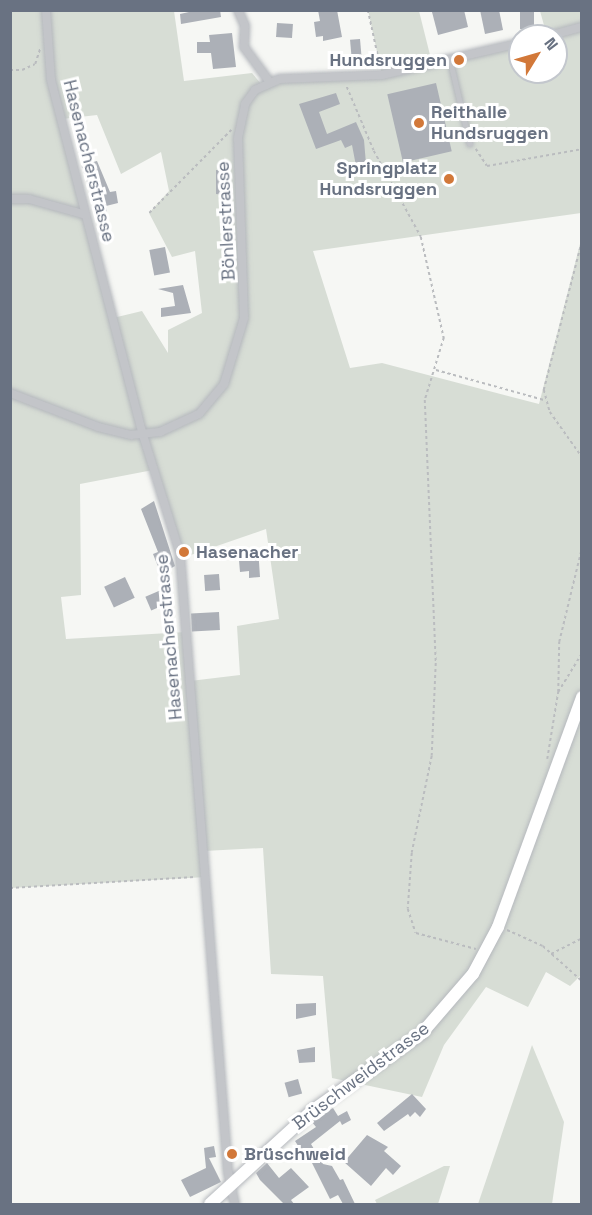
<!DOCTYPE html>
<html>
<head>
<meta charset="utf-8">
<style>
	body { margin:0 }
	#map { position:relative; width:592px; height:1215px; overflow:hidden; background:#f6f7f4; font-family:"Space Grotesk",sans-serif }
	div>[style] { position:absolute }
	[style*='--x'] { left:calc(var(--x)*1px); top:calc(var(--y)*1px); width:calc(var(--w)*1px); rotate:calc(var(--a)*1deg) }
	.green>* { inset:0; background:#d7ddd5 }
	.building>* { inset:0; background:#acb0b7; transform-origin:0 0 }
	.path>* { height:1.5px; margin-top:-0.75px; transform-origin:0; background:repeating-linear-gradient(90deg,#babcbf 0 3px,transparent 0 6px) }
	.roads { filter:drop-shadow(0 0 2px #b5b8bd) drop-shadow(0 0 2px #b5b8bd) }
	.lane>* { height:4.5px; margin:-2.25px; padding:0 2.25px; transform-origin:2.25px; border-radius:2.25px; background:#c3c5c9 }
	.street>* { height:8px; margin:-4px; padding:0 4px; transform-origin:4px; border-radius:4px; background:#c3c5c9 }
	.secondary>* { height:12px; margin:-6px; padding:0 6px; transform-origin:6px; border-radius:6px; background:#fff }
	.dots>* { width:16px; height:16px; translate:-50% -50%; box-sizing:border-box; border:3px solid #fff; border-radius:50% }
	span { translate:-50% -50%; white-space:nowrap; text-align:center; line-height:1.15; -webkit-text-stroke:6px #fff; paint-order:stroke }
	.poi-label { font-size:18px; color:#697282; font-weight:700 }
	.right { translate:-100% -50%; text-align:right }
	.left { translate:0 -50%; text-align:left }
	.street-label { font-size:18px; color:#697282 }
	.frame { position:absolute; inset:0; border:12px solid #697282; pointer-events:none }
	.north { position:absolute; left:508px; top:24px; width:60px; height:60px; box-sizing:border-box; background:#fff; border:2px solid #c3c7cd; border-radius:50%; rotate:53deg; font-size:16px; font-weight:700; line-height:24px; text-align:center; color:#697282 }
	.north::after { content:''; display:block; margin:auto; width:21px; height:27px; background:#d27839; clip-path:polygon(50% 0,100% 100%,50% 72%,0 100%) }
</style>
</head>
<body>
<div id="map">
	<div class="green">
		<i style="clip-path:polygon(evenodd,368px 10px,419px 11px,432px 63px,520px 43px,520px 72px,556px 72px,556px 36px,547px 36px,540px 11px,581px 11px,581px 213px,313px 251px,350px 368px,382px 363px,539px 404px,581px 240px,581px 975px,570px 986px,546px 972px,528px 1007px,486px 987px,444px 1045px,422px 1097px,332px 1078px,323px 976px,271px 974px,263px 848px,204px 851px,206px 877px,11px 888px,11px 11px,174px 11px,184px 81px,252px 73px,262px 85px,269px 81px,382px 75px,368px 10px,97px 115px,121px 174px,161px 152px,169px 191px,149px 213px,172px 257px,195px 251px,202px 313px,168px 330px,168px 353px,142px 311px,113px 318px,62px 119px,97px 115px,368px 10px,153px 470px,185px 557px,266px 529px,279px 619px,237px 626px,240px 675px,190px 681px,186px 632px,66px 639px,61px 597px,81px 595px,80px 484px,153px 470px)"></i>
		<i style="clip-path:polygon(532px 1045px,564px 1122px,552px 1204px,478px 1204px)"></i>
		<i style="clip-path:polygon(444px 1166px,450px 1166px,438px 1204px,377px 1204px,375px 1200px)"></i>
	</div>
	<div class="building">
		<i style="clip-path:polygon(198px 10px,220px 10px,221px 17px,181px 24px,180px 14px)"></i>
		<i style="clip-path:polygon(318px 10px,337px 10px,342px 37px,323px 41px,323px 36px,316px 37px,314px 22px,320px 21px)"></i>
		<i style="clip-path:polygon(464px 10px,468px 27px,438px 35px,432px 12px)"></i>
		<i style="clip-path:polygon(480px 10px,499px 10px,503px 30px,485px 34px)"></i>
		<i style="left:520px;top:10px;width:14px;height:19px"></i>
		<i style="left:277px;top:23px;width:16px;height:14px;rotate:4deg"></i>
		<i style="clip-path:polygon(232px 33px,236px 67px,213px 69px,211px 53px,197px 53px,197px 42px,210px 42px,209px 35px)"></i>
		<i style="left:360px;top:39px;width:24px;height:10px;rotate:85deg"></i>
		<i style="left:436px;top:83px;width:70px;height:50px;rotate:77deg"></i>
		<i style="clip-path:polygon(336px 93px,340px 104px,319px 112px,327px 134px,356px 122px,364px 140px,366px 164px,356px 166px,352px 145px,345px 148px,341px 140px,316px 149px,299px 104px)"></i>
		<i style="clip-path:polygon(97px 161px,110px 192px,116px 191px,118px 203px,106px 206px,107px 211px,98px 213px,81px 165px)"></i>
		<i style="clip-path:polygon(216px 170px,229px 171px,232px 196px,216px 194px)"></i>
		<i style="left:165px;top:247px;width:26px;height:16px;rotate:79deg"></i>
		<i style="clip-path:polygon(183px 285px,191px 313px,161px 317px,161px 308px,175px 306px,173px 293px,158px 289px)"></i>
		<i style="clip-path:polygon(154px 501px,175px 566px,161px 574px,153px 554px,158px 552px,141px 509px)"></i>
		<i style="clip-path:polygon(258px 547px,260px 577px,249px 578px,249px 571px,240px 572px,238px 549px)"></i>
		<i style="left:219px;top:574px;width:16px;height:15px;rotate:86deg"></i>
		<i style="left:125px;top:577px;width:23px;height:23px;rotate:65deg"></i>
		<i style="left:161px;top:590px;width:15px;height:17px;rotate:67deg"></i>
		<i style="left:219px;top:612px;width:18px;height:28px;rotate:87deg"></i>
		<i style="clip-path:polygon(316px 1003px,316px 1015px,296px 1019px,296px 1004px)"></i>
		<i style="clip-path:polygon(315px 1047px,315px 1062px,299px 1063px,297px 1050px)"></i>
		<i style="left:298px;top:1079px;width:15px;height:14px;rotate:74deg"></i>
		<i style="clip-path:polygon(412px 1094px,426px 1109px,420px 1117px,415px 1112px,410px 1117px,408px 1114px,384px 1131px,377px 1123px)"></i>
		<i style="clip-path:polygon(333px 1108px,338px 1116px,347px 1111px,351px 1120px,342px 1125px,340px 1121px,311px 1144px,323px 1164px,332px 1166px,340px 1180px,343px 1179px,355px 1204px,343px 1204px,338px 1195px,330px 1199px,311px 1161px,309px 1163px,295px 1141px,316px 1127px,312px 1122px,317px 1117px)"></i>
		<i style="clip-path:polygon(367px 1135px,388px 1147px,384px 1151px,401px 1166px,393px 1175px,386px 1168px,371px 1186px,344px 1162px)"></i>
		<i style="clip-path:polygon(214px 1146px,216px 1157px,209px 1158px,221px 1182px,190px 1197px,181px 1180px,206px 1168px,204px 1148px)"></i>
		<i style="clip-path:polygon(267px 1163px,279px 1178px,291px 1168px,309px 1187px,291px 1200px,294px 1204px,284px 1204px,260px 1180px,256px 1173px)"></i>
	</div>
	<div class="path">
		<i style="--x:368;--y:10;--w:56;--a:77.7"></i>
		<i style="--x:10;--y:70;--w:12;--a:0"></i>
		<i style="--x:22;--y:70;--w:14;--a:-25"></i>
		<i style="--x:35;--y:64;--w:16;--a:-72"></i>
		<i style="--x:347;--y:87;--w:69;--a:67.1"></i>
		<i style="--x:374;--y:151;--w:98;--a:61.3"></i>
		<i style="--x:421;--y:237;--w:104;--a:77.2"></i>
		<i style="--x:444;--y:338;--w:65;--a:107"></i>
		<i style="--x:425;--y:400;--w:263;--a:87.6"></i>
		<i style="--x:436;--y:663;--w:93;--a:92.5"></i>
		<i style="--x:432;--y:756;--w:99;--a:101.7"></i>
		<i style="--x:412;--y:853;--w:56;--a:94.1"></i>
		<i style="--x:408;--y:909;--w:25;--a:72"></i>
		<i style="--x:416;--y:933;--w:62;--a:14.9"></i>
		<i style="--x:476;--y:149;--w:20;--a:57"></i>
		<i style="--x:487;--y:166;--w:97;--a:-10.1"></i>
		<i style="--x:149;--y:213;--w:117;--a:-45.3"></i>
		<i style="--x:582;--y:242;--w:153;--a:104.4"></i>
		<i style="--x:544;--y:390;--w:23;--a:75"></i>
		<i style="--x:550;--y:412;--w:55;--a:54.6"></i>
		<i style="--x:436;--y:370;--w:112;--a:15.5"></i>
		<i style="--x:558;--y:692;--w:50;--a:-88.9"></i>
		<i style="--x:559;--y:642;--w:98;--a:-76.4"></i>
		<i style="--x:547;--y:759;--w:68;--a:-80.7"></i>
		<i style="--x:558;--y:692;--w:46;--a:-58.4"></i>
		<i style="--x:10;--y:888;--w:185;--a:-3.4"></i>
		<i style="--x:507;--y:930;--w:39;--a:24"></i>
		<i style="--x:543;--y:946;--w:52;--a:41.9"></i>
		<i style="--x:551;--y:954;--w:35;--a:-27"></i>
	</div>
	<div class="roads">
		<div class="lane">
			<i style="--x:450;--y:59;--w:87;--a:76.8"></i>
		</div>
		<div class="street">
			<i style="--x:46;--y:10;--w:70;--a:85.9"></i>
			<i style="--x:51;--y:80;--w:367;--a:75.5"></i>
			<i style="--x:143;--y:435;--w:125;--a:72.7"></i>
			<i style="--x:180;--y:554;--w:620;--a:85.56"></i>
			<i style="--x:228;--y:1172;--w:33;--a:78"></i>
			<i style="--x:238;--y:10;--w:17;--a:66"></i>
			<i style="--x:245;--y:26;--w:21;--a:93"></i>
			<i style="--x:244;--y:47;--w:42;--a:53.7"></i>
			<i style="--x:548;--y:36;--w:35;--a:-15"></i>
			<i style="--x:10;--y:199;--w:19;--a:0"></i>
			<i style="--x:29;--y:199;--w:59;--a:15.7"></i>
			<i style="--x:10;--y:393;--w:94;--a:21.1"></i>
			<i style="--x:98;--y:427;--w:34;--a:14"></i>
			<i style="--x:131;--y:435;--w:29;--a:-6"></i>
			<i style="--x:160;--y:432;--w:43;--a:-24.8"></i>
			<i style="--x:199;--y:414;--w:39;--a:-50"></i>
			<i style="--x:224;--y:384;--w:69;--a:-73.1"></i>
			<i style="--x:244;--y:318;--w:180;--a:-91.9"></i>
			<i style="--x:238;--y:138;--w:35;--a:-78"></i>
			<i style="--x:245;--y:104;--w:17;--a:-54"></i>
			<i style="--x:255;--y:90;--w:27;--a:-24"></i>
			<i style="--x:280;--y:79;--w:102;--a:-2.2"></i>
			<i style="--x:382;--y:75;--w:142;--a:-13.1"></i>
		</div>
		<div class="secondary">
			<i style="--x:210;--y:1204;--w:138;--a:-42.4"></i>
			<i style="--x:312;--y:1111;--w:135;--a:-35.3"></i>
			<i style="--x:422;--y:1033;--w:78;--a:-49.2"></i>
			<i style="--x:473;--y:974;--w:53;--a:-62"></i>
			<i style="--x:498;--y:927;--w:245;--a:-69.9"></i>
		</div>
	</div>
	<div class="dots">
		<i style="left:459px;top:60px;background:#d27839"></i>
		<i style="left:419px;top:123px;background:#d27839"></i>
		<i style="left:449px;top:179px;background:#d27839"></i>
		<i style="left:184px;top:552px;background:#d27839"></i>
		<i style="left:232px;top:1154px;background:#d27839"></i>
	</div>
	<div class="poi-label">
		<span class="right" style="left:447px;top:60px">Hundsruggen</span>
		<span class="left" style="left:431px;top:123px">Reithalle<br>Hundsruggen</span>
		<span class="right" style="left:437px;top:179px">Springplatz<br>Hundsruggen</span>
		<span class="left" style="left:196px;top:552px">Hasenacher</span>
		<span class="left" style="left:244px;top:1154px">Brüschweid</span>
	</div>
	<div class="street-label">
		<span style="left:89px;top:161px;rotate:76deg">Hasenacherstrasse</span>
		<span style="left:226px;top:221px;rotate:-93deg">Bönlerstrasse</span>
		<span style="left:169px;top:637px;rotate:-95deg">Hasenacherstrasse</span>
		<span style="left:361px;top:1076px;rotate:-37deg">Brüschweidstrasse</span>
	</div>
	<div class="frame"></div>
	<div class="north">N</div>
</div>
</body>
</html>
